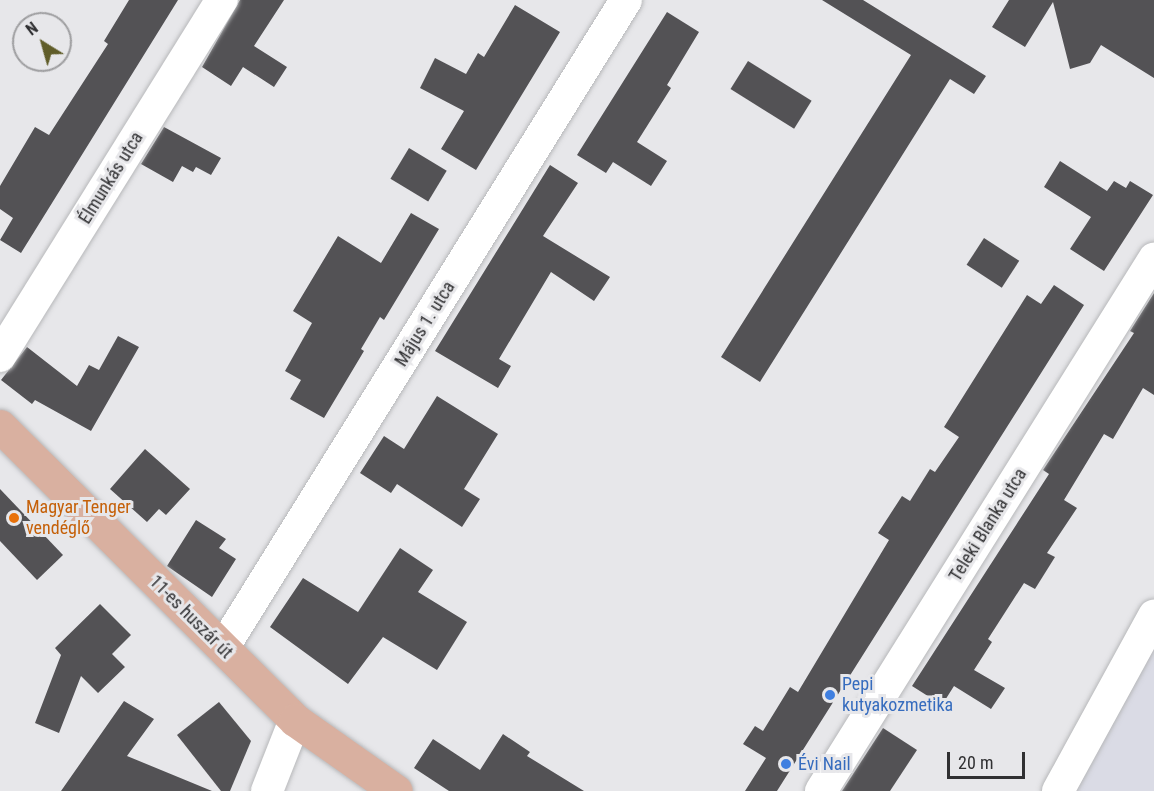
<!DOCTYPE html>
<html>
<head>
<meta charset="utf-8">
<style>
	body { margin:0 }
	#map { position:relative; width:1154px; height:791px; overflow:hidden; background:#e7e7ea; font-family:"Roboto Condensed",sans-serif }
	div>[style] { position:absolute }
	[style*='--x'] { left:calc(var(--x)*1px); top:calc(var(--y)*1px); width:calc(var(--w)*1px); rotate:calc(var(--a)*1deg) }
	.built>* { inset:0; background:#dadbe5 }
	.building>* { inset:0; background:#535255; transform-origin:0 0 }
	.roads { filter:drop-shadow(0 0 2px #b7b8ba) drop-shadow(0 0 2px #b7b8ba) }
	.minor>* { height:32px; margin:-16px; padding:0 16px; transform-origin:16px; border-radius:16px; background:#fff }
	.major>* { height:33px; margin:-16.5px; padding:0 16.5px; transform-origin:16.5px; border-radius:16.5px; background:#d9b0a0 }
	.dots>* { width:16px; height:16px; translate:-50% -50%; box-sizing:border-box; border:3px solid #e7e7ea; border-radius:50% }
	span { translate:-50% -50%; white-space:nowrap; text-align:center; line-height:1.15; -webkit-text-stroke:6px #e7e7ea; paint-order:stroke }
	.street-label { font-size:18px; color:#303032 }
	.food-label { font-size:18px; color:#c56008 }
	.left { translate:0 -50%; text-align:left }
	.shop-label { font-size:18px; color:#366cbe }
	.north { position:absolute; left:12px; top:12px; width:60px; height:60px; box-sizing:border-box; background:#e7e7ea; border:2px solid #9e9ea0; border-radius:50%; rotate:323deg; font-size:16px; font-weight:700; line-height:24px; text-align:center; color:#303032 }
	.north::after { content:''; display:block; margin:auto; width:21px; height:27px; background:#605d29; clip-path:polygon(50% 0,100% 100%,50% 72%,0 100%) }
	.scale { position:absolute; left:947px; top:752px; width:78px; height:27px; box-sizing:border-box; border:3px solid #303032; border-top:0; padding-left:8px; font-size:18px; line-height:21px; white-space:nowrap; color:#303032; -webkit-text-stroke:4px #e7e7ea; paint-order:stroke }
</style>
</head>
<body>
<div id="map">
	<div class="built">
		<i style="clip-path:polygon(1154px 600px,1154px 791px,1050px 791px)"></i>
	</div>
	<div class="building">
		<i style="clip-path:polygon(129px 0,178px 0,21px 253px,0 240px,13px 218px,0 209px,0 186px,35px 127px,49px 135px,108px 44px,104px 41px)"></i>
		<i style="clip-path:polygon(240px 0,284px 0,254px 46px,287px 67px,274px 87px,243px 67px,231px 86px,202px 67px)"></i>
		<i style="clip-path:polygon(822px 0,863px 0,986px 76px,974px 94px,950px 79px,760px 382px,721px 357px,911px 55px)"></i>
		<i style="clip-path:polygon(1009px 0,1154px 0,1154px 78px,1101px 45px,1090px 63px,1070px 69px,1053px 2px,1025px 47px,992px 27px)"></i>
		<i style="clip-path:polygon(515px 5px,560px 32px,476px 170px,441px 149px,464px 111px,420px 88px,435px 58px,466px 74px,478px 53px,484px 57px)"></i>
		<i style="clip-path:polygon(667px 12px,699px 32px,667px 85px,671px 88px,637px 142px,667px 161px,651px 186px,613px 162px,606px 173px,577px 155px)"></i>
		<i style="left:748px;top:61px;width:75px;height:33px;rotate:32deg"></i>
		<i style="clip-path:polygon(164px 127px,221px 158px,211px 175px,196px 167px,193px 172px,182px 166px,173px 182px,141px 164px)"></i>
		<i style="left:409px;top:148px;width:44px;height:36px;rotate:31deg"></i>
		<i style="clip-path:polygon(1060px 161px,1107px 191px,1114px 181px,1126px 188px,1130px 181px,1153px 195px,1104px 271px,1070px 249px,1091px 217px,1044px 187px)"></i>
		<i style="clip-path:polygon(550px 165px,578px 183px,543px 236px,610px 277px,594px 301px,551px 272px,499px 359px,511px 366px,498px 388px,435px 351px)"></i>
		<i style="clip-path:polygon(411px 213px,439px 229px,384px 320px,380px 317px,361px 349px,364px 351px,324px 418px,290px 399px,301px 380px,285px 371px,312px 323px,293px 311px,338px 236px,381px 263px)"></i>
		<i style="left:984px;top:238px;width:42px;height:32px;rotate:33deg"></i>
		<i style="clip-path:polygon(1054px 285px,1084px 305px,777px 791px,745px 791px,766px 758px,743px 744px,755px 726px,763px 731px,790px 687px,798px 692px,889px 540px,878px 533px,902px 496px,910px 501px,930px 469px,935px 472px,959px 437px,944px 427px,1027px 295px,1041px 304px)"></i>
		<i style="clip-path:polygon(1154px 293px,1154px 395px,1143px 388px,1113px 439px,1104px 434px,1064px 500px,1077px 508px,1047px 553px,1055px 557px,1035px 589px,1024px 583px,988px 639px,992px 642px,974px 670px,1005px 688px,991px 709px,954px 686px,942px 705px,912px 686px,1049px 474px,1043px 470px,1134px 333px,1130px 331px)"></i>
		<i style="clip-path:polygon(118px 336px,139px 347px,91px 431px,35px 400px,32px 404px,1px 380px,27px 347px,77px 386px,89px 365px,99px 370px)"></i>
		<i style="clip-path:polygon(437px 396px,498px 434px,464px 489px,480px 499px,462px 527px,397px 484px,391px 493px,360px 473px,384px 436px,404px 449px)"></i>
		<i style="clip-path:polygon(145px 449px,190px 489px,166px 515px,159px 509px,147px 522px,110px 489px)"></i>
		<i style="clip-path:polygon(0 489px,63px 555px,37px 580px,0 541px)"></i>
		<i style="clip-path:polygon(196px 520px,226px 539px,219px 548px,236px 559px,212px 597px,167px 566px)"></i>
		<i style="clip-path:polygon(400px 548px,433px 570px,418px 592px,467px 622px,437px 670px,383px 637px,348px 684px,270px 627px,303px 578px,358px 612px)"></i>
		<i style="clip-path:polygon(100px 604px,131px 635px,112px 654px,125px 667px,98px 693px,81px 676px,59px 733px,35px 723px,61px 655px,55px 648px)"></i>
		<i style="clip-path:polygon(124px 701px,154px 719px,127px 756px,212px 791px,61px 791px)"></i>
		<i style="clip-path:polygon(219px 702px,251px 741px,230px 791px,221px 791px,177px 735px)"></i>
		<i style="clip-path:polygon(883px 728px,917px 750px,890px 791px,842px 791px)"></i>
		<i style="clip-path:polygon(503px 734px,530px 752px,527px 756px,584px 791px,449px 791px,414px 768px,433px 739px,480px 770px)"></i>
	</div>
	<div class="roads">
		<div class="minor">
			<i style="--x:0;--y:356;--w:420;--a:-58.1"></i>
			<i style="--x:223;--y:648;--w:763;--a:-58.12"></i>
			<i style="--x:267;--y:791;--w:76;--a:-68.5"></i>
			<i style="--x:821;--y:791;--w:628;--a:-57.96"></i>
			<i style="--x:1058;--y:791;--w:200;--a:-61.3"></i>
		</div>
		<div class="major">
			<i style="--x:0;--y:426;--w:416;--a:44.9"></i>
			<i style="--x:295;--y:720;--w:123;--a:35.1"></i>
		</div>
	</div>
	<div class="dots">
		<i style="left:14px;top:518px;background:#e8710a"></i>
		<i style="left:830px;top:695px;background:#3f7fe0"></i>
		<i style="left:786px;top:764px;background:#3f7fe0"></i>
	</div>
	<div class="street-label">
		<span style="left:111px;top:178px;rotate:-58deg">Élmunkás utca</span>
		<span style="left:425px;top:324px;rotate:-58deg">Május 1. utca</span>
		<span style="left:988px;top:525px;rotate:-58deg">Teleki Blanka utca</span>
		<span style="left:191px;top:617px;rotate:45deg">11-es huszár út</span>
	</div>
	<div class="food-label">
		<span class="left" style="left:26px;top:518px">Magyar Tenger<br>vendéglő</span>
	</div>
	<div class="shop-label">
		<span class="left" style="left:842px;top:695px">Pepi<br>kutyakozmetika</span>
		<span class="left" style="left:798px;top:764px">Évi Nail</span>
	</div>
	<div class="north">N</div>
	<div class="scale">20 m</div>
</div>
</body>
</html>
